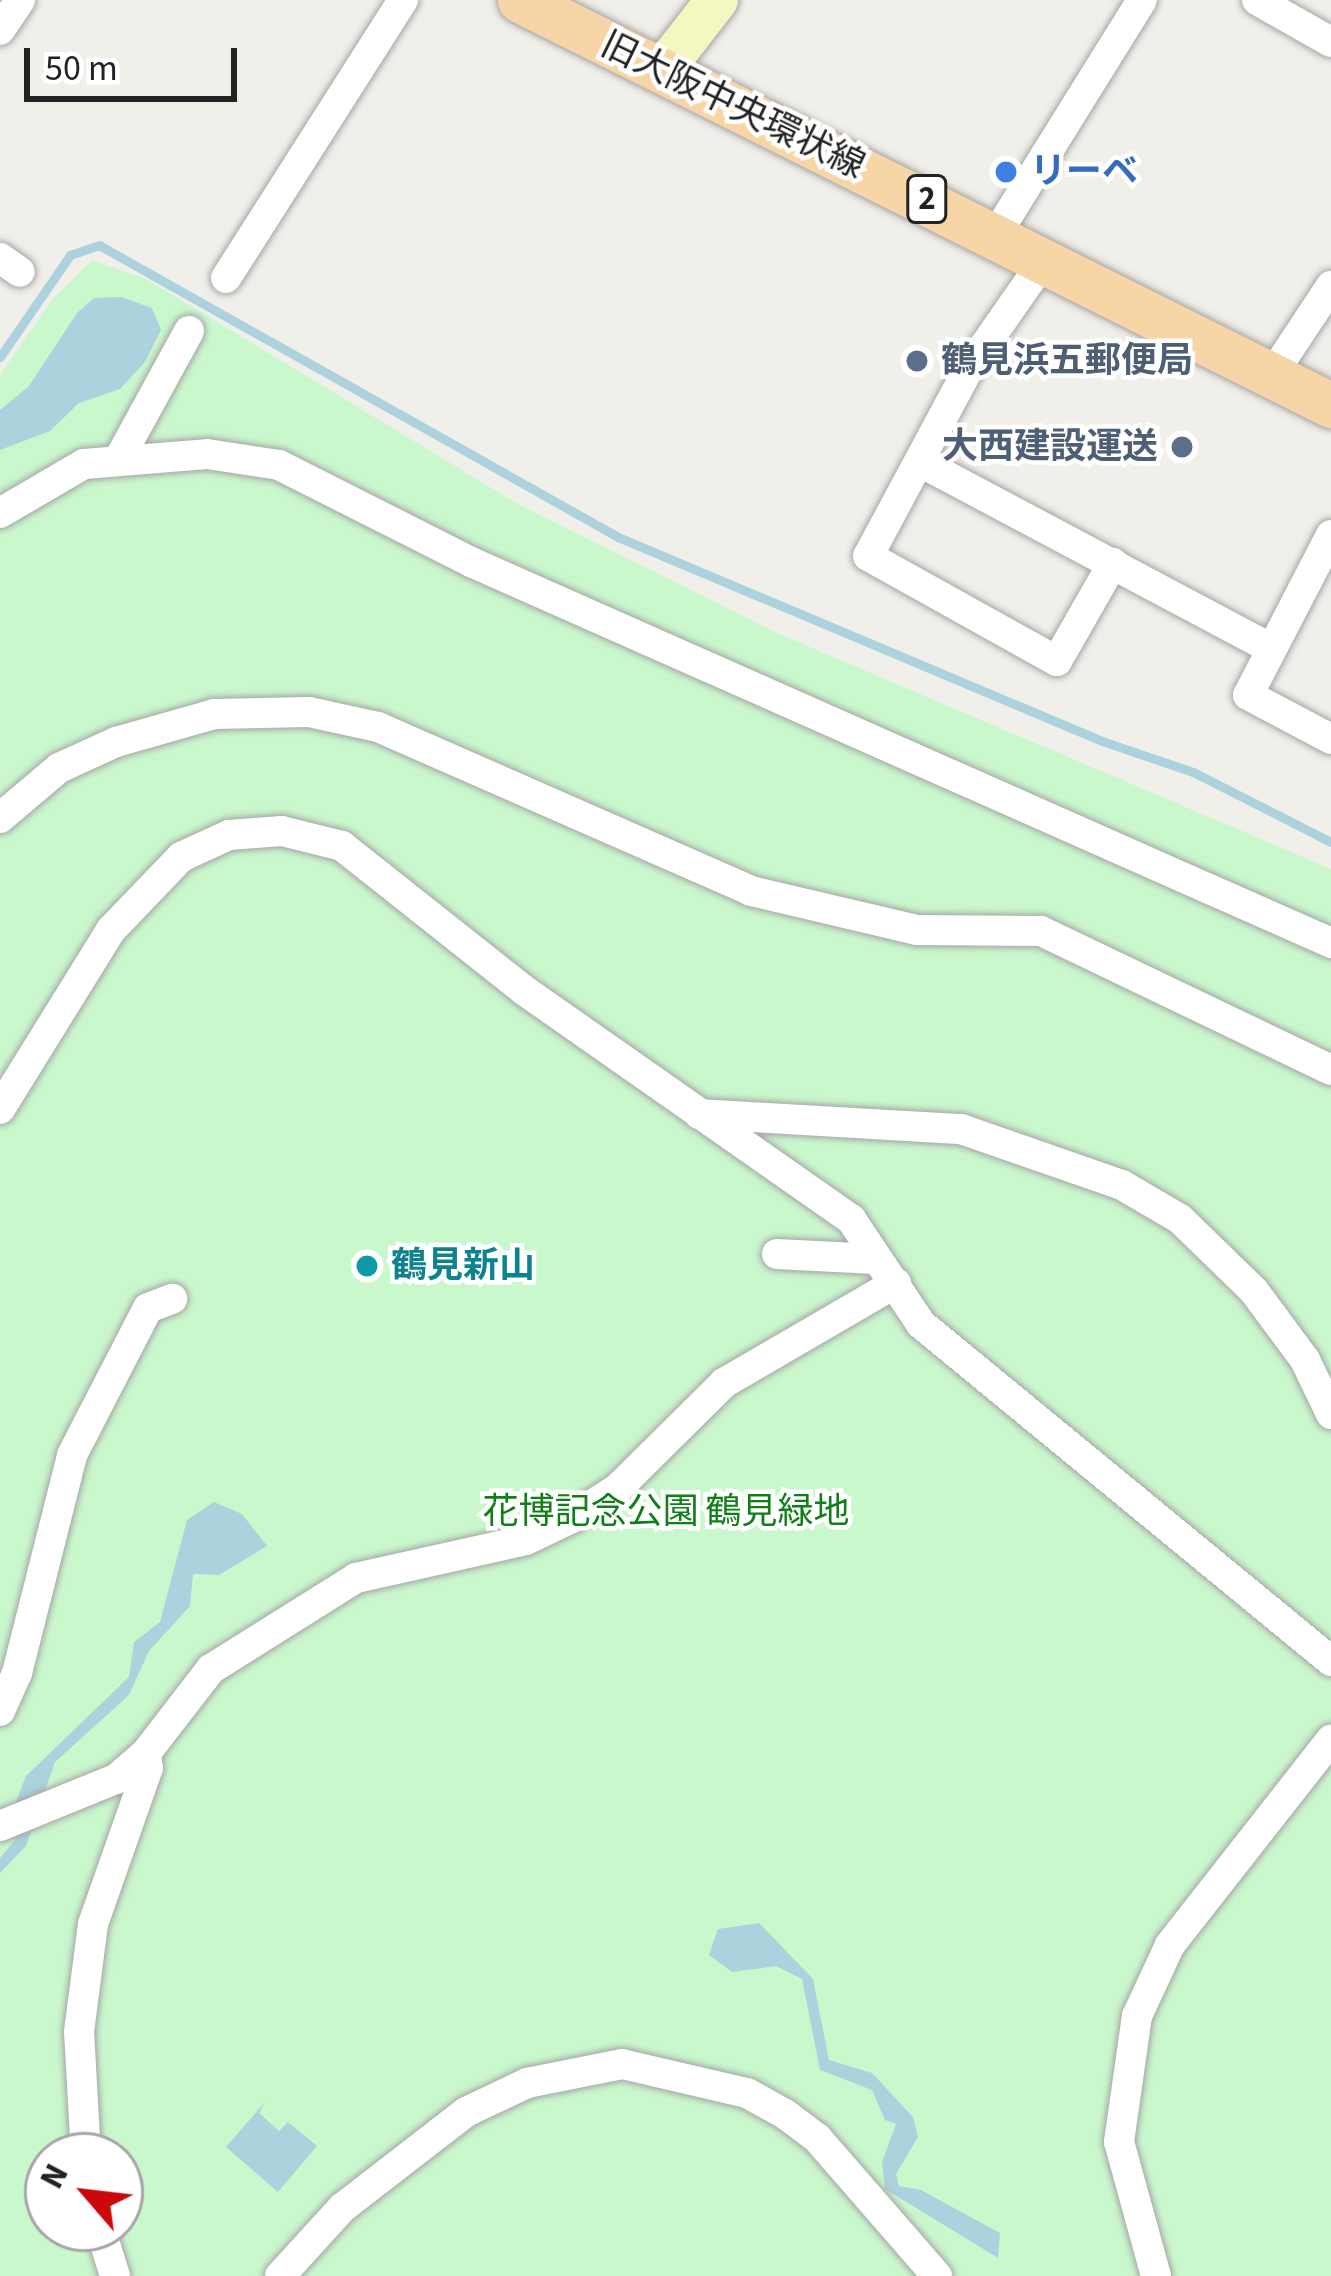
<!DOCTYPE html>
<html>
<head>
<meta charset="utf-8">
<style>
	body { margin:0 }
	#map { position:relative; width:1331px; height:2276px; overflow:hidden; background:#f1efe9; font-family:"Source Sans 3","Noto Sans JP",sans-serif }
	div>[style] { position:absolute }
	[style*='--x'] { left:calc(var(--x)*1px); top:calc(var(--y)*1px); width:calc(var(--w)*1px); rotate:calc(var(--a)*1deg) }
	.park>* { inset:0; background:#caf8cd }
	.water>* { inset:0; background:#acd2dd }
	.stream>* { height:9px; margin:-4.5px; padding:0 4.5px; transform-origin:4.5px; border-radius:4.5px; background:#acd2dd }
	.roads { filter:drop-shadow(0 0 3px #a6a6a6) drop-shadow(0 0 3px #a6a6a6) }
	.street>* { height:30px; margin:-15px; padding:0 15px; transform-origin:15px; border-radius:15px; background:#fff }
	.secondary>* { height:42px; margin:-21px; padding:0 21px; transform-origin:21px; border-radius:21px; background:#f5f7c1 }
	.primary>* { height:45px; margin:-22.5px; padding:0 22.5px; transform-origin:22.5px; border-radius:22.5px; background:#f8d5a7 }
	.dots>* { width:33px; height:33px; translate:-50% -50%; box-sizing:border-box; border:6px solid #fff; border-radius:50% }
	span { translate:-50% -50%; white-space:nowrap; text-align:center; line-height:1.15; -webkit-text-stroke:9px #fff; paint-order:stroke }
	.shield-label span { padding:3px 9px; background:#fff; border:3px solid; border-radius:9px; -webkit-text-stroke-width:0 }
	.shield-label { font-size:33px; color:#222; font-weight:700 }
	.street-label { font-size:36px; color:#222 }
	.shop-label { font-size:36px; color:#366cbe; font-weight:700 }
	.left { translate:0 -50%; text-align:left }
	.service-label { font-size:36px; color:#4e5e75; font-weight:700 }
	.right { translate:-100% -50%; text-align:right }
	.culture-label { font-size:36px; color:#0d838f; font-weight:700 }
	.park-label { font-size:36px; color:#117f19 }
	.north { position:absolute; left:24px; top:2132px; width:120px; height:120px; box-sizing:border-box; background:#fff; border:3px solid #a7a7a7; border-radius:50%; rotate:298deg; font-size:33px; font-weight:700; line-height:48px; text-align:center; color:#222 }
	.north::after { content:''; display:block; margin:auto; width:42px; height:54px; background:#cb090a; clip-path:polygon(50% 0,100% 100%,50% 72%,0 100%) }
	.scale { position:absolute; left:24px; top:48px; width:213px; height:54px; box-sizing:border-box; border:6px solid #222; border-top:0; padding-left:15px; font-size:36px; line-height:42px; white-space:nowrap; color:#222; -webkit-text-stroke:9px #fff; paint-order:stroke }
</style>
</head>
<body>
<div id="map">
	<div class="park">
		<i style="clip-path:polygon(evenodd,92px 260px,148px 280px,518px 504px,777px 633px,1331px 869px,1331px 2276px,0 2276px,0 375px,53px 299px,92px 260px,48px 2156px,120px 2156px,120px 2228px,48px 2228px,48px 2156px)"></i>
	</div>
	<div class="water">
		<i style="clip-path:polygon(121px 297px,152px 308px,161px 330px,145px 362px,120px 389px,79px 403px,50px 431px,0 450px,0 410px,29px 386px,77px 313px,94px 298px)"></i>
		<i style="clip-path:polygon(214px 1502px,242px 1514px,267px 1546px,219px 1575px,193px 1574px,190px 1606px,149px 1651px,129px 1695px,55px 1762px,26px 1846px,0 1873px,0 1858px,16px 1839px,12px 1812px,26px 1776px,129px 1677px,134px 1642px,160px 1622px,187px 1520px)"></i>
		<i style="clip-path:polygon(759px 1923px,813px 1979px,829px 2060px,872px 2073px,913px 2117px,918px 2137px,896px 2174px,899px 2186px,921px 2190px,1000px 2233px,998px 2258px,885px 2189px,882px 2162px,896px 2124px,885px 2120px,872px 2090px,820px 2070px,802px 1979px,776px 1966px,732px 1972px,709px 1955px,718px 1929px)"></i>
		<i style="clip-path:polygon(265px 2102px,259px 2113px,279px 2131px,288px 2122px,317px 2146px,278px 2192px,226px 2147px)"></i>
	</div>
	<div class="stream">
		<i style="--x:0;--y:357;--w:124;--a:-55.5"></i>
		<i style="--x:70;--y:255;--w:31;--a:-19"></i>
		<i style="--x:99;--y:245;--w:596;--a:29.36"></i>
		<i style="--x:618;--y:537;--w:525;--a:22.85"></i>
		<i style="--x:1102;--y:741;--w:96;--a:18.8"></i>
		<i style="--x:1193;--y:772;--w:155;--a:26.9"></i>
	</div>
	<div class="roads">
		<div class="street">
			<i style="--x:1257;--y:0;--w:85;--a:29.6"></i>
			<i style="--x:0;--y:30;--w:36;--a:-56"></i>
			<i style="--x:997;--y:233;--w:274;--a:-58.1"></i>
			<i style="--x:0;--y:258;--w:24;--a:35"></i>
			<i style="--x:1045;--y:259;--w:133;--a:124.9"></i>
			<i style="--x:969;--y:368;--w:213;--a:118.2"></i>
			<i style="--x:868;--y:556;--w:216;--a:29.1"></i>
			<i style="--x:1057;--y:661;--w:113;--a:-60.3"></i>
			<i style="--x:226;--y:278;--w:330;--a:-57.5"></i>
			<i style="--x:1272;--y:375;--w:107;--a:-56.5"></i>
			<i style="--x:119;--y:459;--w:146;--a:-61.3"></i>
			<i style="--x:922;--y:463;--w:392;--a:28"></i>
			<i style="--x:0;--y:513;--w:97;--a:-30.3"></i>
			<i style="--x:84;--y:464;--w:123;--a:-4.6"></i>
			<i style="--x:207;--y:454;--w:73;--a:8.7"></i>
			<i style="--x:279;--y:465;--w:215;--a:26.8"></i>
			<i style="--x:471;--y:562;--w:941;--a:23.89"></i>
			<i style="--x:1331;--y:535;--w:180;--a:117.4"></i>
			<i style="--x:1248;--y:695;--w:94;--a:27.9"></i>
			<i style="--x:0;--y:818;--w:77;--a:-40.3"></i>
			<i style="--x:59;--y:768;--w:63;--a:-24.5"></i>
			<i style="--x:116;--y:742;--w:102;--a:-15.9"></i>
			<i style="--x:214;--y:714;--w:95;--a:-1.2"></i>
			<i style="--x:309;--y:712;--w:71;--a:12.3"></i>
			<i style="--x:378;--y:727;--w:407;--a:23.7"></i>
			<i style="--x:751;--y:891;--w:171;--a:13.2"></i>
			<i style="--x:917;--y:930;--w:124;--a:0.5"></i>
			<i style="--x:1041;--y:931;--w:322;--a:25.6"></i>
			<i style="--x:0;--y:1109;--w:211;--a:-58.2"></i>
			<i style="--x:111;--y:930;--w:101;--a:-46.2"></i>
			<i style="--x:181;--y:857;--w:53;--a:-24.6"></i>
			<i style="--x:229;--y:835;--w:53;--a:-4.3"></i>
			<i style="--x:282;--y:831;--w:62;--a:14"></i>
			<i style="--x:342;--y:846;--w:233;--a:38.4"></i>
			<i style="--x:525;--y:991;--w:398;--a:35"></i>
			<i style="--x:851;--y:1219;--w:126;--a:56.3"></i>
			<i style="--x:921;--y:1324;--w:531;--a:39.42"></i>
			<i style="--x:699;--y:1114;--w:262;--a:3.3"></i>
			<i style="--x:961;--y:1129;--w:170;--a:19.2"></i>
			<i style="--x:1122;--y:1185;--w:67;--a:30.4"></i>
			<i style="--x:1180;--y:1219;--w:103;--a:44.2"></i>
			<i style="--x:1254;--y:1291;--w:86;--a:53.5"></i>
			<i style="--x:1305;--y:1360;--w:60;--a:64.3"></i>
			<i style="--x:777;--y:1254;--w:98;--a:2.9"></i>
			<i style="--x:0;--y:1711;--w:42;--a:-65.9"></i>
			<i style="--x:17;--y:1673;--w:225;--a:-75.8"></i>
			<i style="--x:72;--y:1455;--w:165;--a:-62.7"></i>
			<i style="--x:148;--y:1308;--w:26;--a:-21"></i>
			<i style="--x:0;--y:1826;--w:125;--a:-22.1"></i>
			<i style="--x:116;--y:1779;--w:40;--a:-41"></i>
			<i style="--x:86;--y:2156;--w:124;--a:-93.2"></i>
			<i style="--x:79;--y:2032;--w:109;--a:-82.6"></i>
			<i style="--x:93;--y:1924;--w:165;--a:-70.6"></i>
			<i style="--x:148;--y:1768;--w:15;--a:-98"></i>
			<i style="--x:146;--y:1753;--w:106;--a:-52.3"></i>
			<i style="--x:211;--y:1669;--w:171;--a:-32.1"></i>
			<i style="--x:356;--y:1578;--w:174;--a:-12.6"></i>
			<i style="--x:526;--y:1540;--w:51;--a:-25.6"></i>
			<i style="--x:572;--y:1518;--w:55;--a:-33.1"></i>
			<i style="--x:618;--y:1488;--w:149;--a:-44.7"></i>
			<i style="--x:724;--y:1383;--w:199;--a:-30.2"></i>
			<i style="--x:100;--y:2228;--w:50;--a:72.6"></i>
			<i style="--x:280;--y:2276;--w:92;--a:-47.6"></i>
			<i style="--x:342;--y:2208;--w:157;--a:-37.7"></i>
			<i style="--x:466;--y:2112;--w:68;--a:-25.4"></i>
			<i style="--x:527;--y:2083;--w:97;--a:-11.3"></i>
			<i style="--x:622;--y:2064;--w:128;--a:13.1"></i>
			<i style="--x:747;--y:2093;--w:43;--a:28.9"></i>
			<i style="--x:785;--y:2114;--w:40;--a:37"></i>
			<i style="--x:817;--y:2138;--w:183;--a:49"></i>
			<i style="--x:1156;--y:2276;--w:139;--a:-105.4"></i>
			<i style="--x:1119;--y:2142;--w:127;--a:-81.9"></i>
			<i style="--x:1137;--y:2016;--w:78;--a:-65.1"></i>
			<i style="--x:1170;--y:1945;--w:261;--a:-51.9"></i>
		</div>
		<div class="secondary">
			<i style="--x:661;--y:72;--w:91;--a:-52.1"></i>
		</div>
		<div class="primary">
			<i style="--x:520;--y:0;--w:907;--a:26.54"></i>
		</div>
	</div>
	<div class="dots">
		<i style="left:1006px;top:172px;background:#3f7fe0"></i>
		<i style="left:917px;top:361px;background:#5c6f8a"></i>
		<i style="left:1182px;top:447px;background:#5c6f8a"></i>
		<i style="left:367px;top:1266px;background:#0f9aa8"></i>
	</div>
	<div class="shield-label">
		<span style="left:927px;top:199px">2</span>
	</div>
	<div class="street-label">
		<span style="left:733px;top:105px;rotate:26deg">旧大阪中央環状線</span>
	</div>
	<div class="shop-label">
		<span class="left" style="left:1030px;top:172px">リーベ</span>
	</div>
	<div class="service-label">
		<span class="left" style="left:941px;top:361px">鶴見浜五郵便局</span>
		<span class="right" style="left:1158px;top:447px">大西建設運送</span>
	</div>
	<div class="culture-label">
		<span class="left" style="left:391px;top:1266px">鶴見新山</span>
	</div>
	<div class="park-label">
		<span style="left:666px;top:1512px">花博記念公園 鶴見緑地</span>
	</div>
	<div class="north">N</div>
	<div class="scale">50 m</div>
</div>
</body>
</html>
